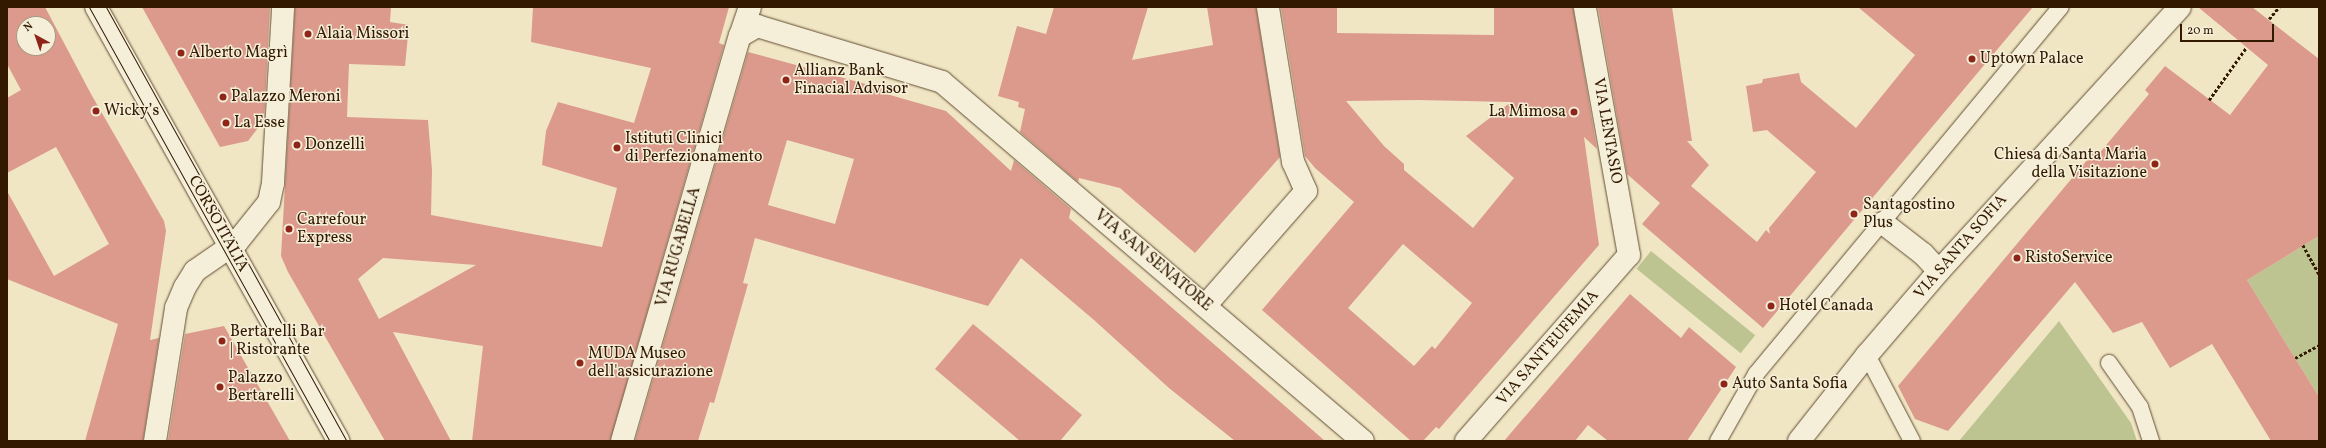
<!DOCTYPE html>
<html>
<head>
<meta charset="utf-8">
<style>
	body { margin:0 }
	#map { position:relative; width:2326px; height:448px; overflow:hidden; background:#f0e6c4; font-family:Vollkorn,serif }
	div>[style] { position:absolute }
	[style*='--x'] { left:calc(var(--x)*1px); top:calc(var(--y)*1px); width:calc(var(--w)*1px); rotate:calc(var(--a)*1deg) }
	.green>* { inset:0; background:#bdc491; transform-origin:0 0 }
	.building>* { inset:0; background:#db9a8b }
	.path>* { height:2.5px; margin-top:-1.25px; transform-origin:0; background:repeating-linear-gradient(90deg,#321900 0 3px,transparent 0 5px) }
	.roads { filter:drop-shadow(0 0 1px #624c31) drop-shadow(0 0 1px #624c31) }
	.lane>* { height:16px; margin:-8px; padding:0 8px; transform-origin:8px; border-radius:8px; background:#f5efd9 }
	.street>* { height:22px; margin:-11px; padding:0 11px; transform-origin:11px; border-radius:11px; background:#f5efd9 }
	.secondary>* { height:22px; margin:-11px; padding:0 11px; transform-origin:11px; border-radius:11px; background:#f5efd9 }
	.tram>* { height:1px; margin:-0.5px; padding:0 0.5px; transform-origin:0.5px; border-radius:0.5px; background:#321900 }
	.dots>* { width:11px; height:11px; translate:-50% -50%; box-sizing:border-box; border:2px solid #f5efd9; border-radius:50% }
	span { translate:-50% -50%; white-space:nowrap; text-align:center; line-height:1.15; -webkit-text-stroke:3px #f5efd9; paint-order:stroke }
	.poi-label { font-size:16px; color:#321900 }
	.left { translate:0 -50%; text-align:left }
	.right { translate:-100% -50%; text-align:right }
	.street-label { font-size:16px; color:#321900 }
	.frame { position:absolute; inset:0; border:8px solid #321900; pointer-events:none }
	.north { position:absolute; left:16px; top:16px; width:40px; height:40px; box-sizing:border-box; background:#f5efd9; border:1px solid #a79982; border-radius:50%; rotate:320deg; font-size:11px; font-weight:700; line-height:16px; text-align:center; color:#321900 }
	.north::after { content:''; display:block; margin:auto; width:14px; height:18px; background:#8f2418; clip-path:polygon(50% 0,100% 100%,50% 72%,0 100%) }
	.scale { position:absolute; left:2180px; top:24px; width:94px; height:18px; box-sizing:border-box; border:2px solid #321900; border-top:0; padding-left:5px; font-size:12px; line-height:14px; white-space:nowrap; color:#321900; -webkit-text-stroke:3px #f5efd9; paint-order:stroke }
</style>
</head>
<body>
<div id="map">
	<div class="green">
		<i style="clip-path:polygon(2319px 236px,2319px 397px,2247px 280px)"></i>
		<i style="left:1651px;top:251px;width:134px;height:23px;rotate:39deg"></i>
		<i style="clip-path:polygon(2059px 321px,2131px 423px,2137px 441px,1959px 441px)"></i>
	</div>
	<div class="building">
		<i style="clip-path:polygon(evenodd,7px 7px,45px 7px,91px 94px,164px 221px,166px 231px,150px 340px,159px 338px,143px 441px,85px 441px,118px 324px,7px 279px,7px 191px,54px 276px,109px 244px,56px 147px,7px 173px,7px 98px,21px 90px,7px 64px,7px 7px,24px 24px,48px 24px,48px 48px,24px 48px,24px 24px)"></i>
		<i style="clip-path:polygon(142px 7px,270px 7px,264px 120px,248px 141px,220px 147px)"></i>
		<i style="clip-path:polygon(evenodd,295px 7px,391px 7px,390px 22px,409px 25px,405px 66px,349px 64px,347px 117px,428px 120px,432px 170px,431px 215px,602px 247px,617px 188px,542px 165px,546px 131px,558px 102px,634px 123px,651px 68px,531px 42px,533px 7px,729px 7px,719px 43px,724px 45px,610px 441px,472px 441px,483px 346px,393px 332px,451px 441px,385px 441px,288px 272px,281px 256px,295px 7px,383px 258px,476px 265px,379px 319px,358px 279px,383px 258px)"></i>
		<i style="clip-path:polygon(1054px 7px,1148px 7px,1132px 60px,1213px 45px,1207px 7px,1256px 7px,1280px 157px,1195px 253px,1120px 188px,1079px 178px,1078px 182px,1020px 132px,1025px 109px,1018px 107px,1019px 102px,998px 96px,1017px 26px,1046px 34px)"></i>
		<i style="clip-path:polygon(evenodd,1281px 7px,1337px 7px,1337px 33px,1494px 35px,1494px 7px,1573px 7px,1597px 149px,1584px 137px,1599px 245px,1439px 429px,1436px 427px,1423px 441px,1411px 441px,1262px 310px,1354px 202px,1315px 168px,1305px 156px,1281px 7px,1418px 100px,1511px 102px,1466px 136px,1514px 178px,1473px 228px,1404px 170px,1404px 164px,1384px 146px,1346px 101px,1418px 100px,1281px 7px,1403px 244px,1472px 303px,1435px 349px,1432px 346px,1414px 366px,1348px 308px,1403px 244px)"></i>
		<i style="clip-path:polygon(1598px 7px,1672px 7px,1692px 141px,1687px 141px,1709px 165px,1691px 186px,1757px 242px,1766px 230px,1770px 234px,1769px 228px,1816px 172px,1767px 130px,1753px 132px,1746px 86px,1762px 83px,1763px 79px,1799px 73px,1801px 82px,1856px 128px,1915px 55px,1858px 7px,2033px 7px,1763px 328px,1642px 224px,1660px 203px,1627px 174px)"></i>
		<i style="clip-path:polygon(2198px 7px,2252px 7px,2319px 59px,2319px 236px,2247px 280px,2319px 397px,2319px 441px,2271px 441px,2212px 344px,2170px 368px,2142px 322px,2113px 333px,2075px 282px,1948px 431px,1915px 419px,1898px 386px,2093px 153px,2097px 156px,2149px 94px,2145px 90px,2165px 66px,2230px 115px,2268px 65px)"></i>
		<i style="clip-path:polygon(evenodd,748px 52px,884px 89px,883px 93px,946px 111px,1011px 171px,1014px 160px,1071px 209px,1069px 218px,1325px 441px,1235px 441px,1169px 388px,1094px 320px,1021px 258px,988px 306px,755px 238px,743px 283px,748px 284px,714px 403px,710px 402px,698px 441px,635px 441px,748px 52px,787px 140px,854px 159px,835px 224px,768px 205px,787px 140px)"></i>
		<i style="clip-path:polygon(1630px 294px,1681px 338px,1689px 327px,1736px 367px,1687px 441px,1608px 441px,1588px 425px,1575px 441px,1504px 441px)"></i>
		<i style="clip-path:polygon(973px 324px,1082px 415px,1060px 441px,1020px 441px,935px 369px)"></i>
		<i style="clip-path:polygon(224px 326px,290px 441px,168px 441px,185px 334px)"></i>
	</div>
	<div class="path">
		<i style="--x:2269;--y:19;--w:16;--a:-50"></i>
		<i style="--x:2209;--y:100;--w:64;--a:-54.6"></i>
		<i style="--x:2303;--y:245;--w:33;--a:61"></i>
		<i style="--x:2295;--y:358;--w:27;--a:-28"></i>
	</div>
	<div class="roads">
		<div class="lane">
			<i style="--x:1867;--y:355;--w:97;--a:62.4"></i>
			<i style="--x:2109;--y:363;--w:54;--a:54.8"></i>
			<i style="--x:2140;--y:407;--w:36;--a:72"></i>
			<i style="--x:1718;--y:441;--w:77;--a:-60.4"></i>
			<i style="--x:1756;--y:374;--w:477;--a:-50.3"></i>
		</div>
		<div class="street">
			<i style="--x:96;--y:7;--w:497;--a:60.8"></i>
			<i style="--x:740;--y:36;--w:20;--a:-30"></i>
			<i style="--x:757;--y:26;--w:193;--a:16.8"></i>
			<i style="--x:942;--y:82;--w:553;--a:40.46"></i>
			<i style="--x:1883;--y:223;--w:51;--a:37.8"></i>
			<i style="--x:1923;--y:254;--w:23;--a:47"></i>
			<i style="--x:1205;--y:306;--w:153;--a:-48.7"></i>
			<i style="--x:1306;--y:191;--w:32;--a:-114"></i>
			<i style="--x:1293;--y:162;--w:157;--a:-99.2"></i>
			<i style="--x:155;--y:441;--w:135;--a:-81"></i>
			<i style="--x:176;--y:308;--w:23;--a:-67"></i>
			<i style="--x:185;--y:287;--w:19;--a:-58"></i>
			<i style="--x:195;--y:271;--w:51;--a:-34.6"></i>
			<i style="--x:237;--y:242;--w:51;--a:-51.3"></i>
			<i style="--x:269;--y:202;--w:19;--a:-78"></i>
			<i style="--x:273;--y:183;--w:176;--a:-86.7"></i>
			<i style="--x:622;--y:441;--w:422;--a:-73.8"></i>
			<i style="--x:740;--y:36;--w:31;--a:-71"></i>
			<i style="--x:1466;--y:441;--w:247;--a:-48.8"></i>
			<i style="--x:1629;--y:255;--w:252;--a:-100.1"></i>
		</div>
		<div class="secondary">
			<i style="--x:1799;--y:441;--w:110;--a:-51.7"></i>
			<i style="--x:1867;--y:355;--w:111;--a:-49.4"></i>
			<i style="--x:1939;--y:271;--w:357;--a:-47.6"></i>
		</div>
	</div>
	<div class="tram">
		<i style="--x:89;--y:7;--w:496;--a:61"></i>
		<i style="--x:106;--y:7;--w:496;--a:61"></i>
	</div>
	<div class="dots">
		<i style="left:308px;top:34px;background:#8f2418"></i>
		<i style="left:181px;top:53px;background:#8f2418"></i>
		<i style="left:1972px;top:59px;background:#8f2418"></i>
		<i style="left:786px;top:80px;background:#8f2418"></i>
		<i style="left:223px;top:97px;background:#8f2418"></i>
		<i style="left:96px;top:111px;background:#8f2418"></i>
		<i style="left:1574px;top:112px;background:#8f2418"></i>
		<i style="left:226px;top:123px;background:#8f2418"></i>
		<i style="left:297px;top:145px;background:#8f2418"></i>
		<i style="left:617px;top:148px;background:#8f2418"></i>
		<i style="left:2155px;top:164px;background:#8f2418"></i>
		<i style="left:1854px;top:214px;background:#8f2418"></i>
		<i style="left:289px;top:229px;background:#8f2418"></i>
		<i style="left:2017px;top:258px;background:#8f2418"></i>
		<i style="left:1771px;top:306px;background:#8f2418"></i>
		<i style="left:222px;top:341px;background:#8f2418"></i>
		<i style="left:580px;top:363px;background:#8f2418"></i>
		<i style="left:1724px;top:384px;background:#8f2418"></i>
		<i style="left:220px;top:387px;background:#8f2418"></i>
	</div>
	<div class="poi-label">
		<span class="left" style="left:316px;top:34px">Alaia Missori</span>
		<span class="left" style="left:189px;top:53px">Alberto Magrì</span>
		<span class="left" style="left:1980px;top:59px">Uptown Palace</span>
		<span class="left" style="left:794px;top:80px">Allianz Bank<br>Finacial Advisor</span>
		<span class="left" style="left:231px;top:97px">Palazzo Meroni</span>
		<span class="left" style="left:104px;top:111px">Wicky’s</span>
		<span class="right" style="left:1566px;top:112px">La Mimosa</span>
		<span class="left" style="left:234px;top:123px">La Esse</span>
		<span class="left" style="left:625px;top:148px">Istituti Clinici<br>di Perfezionamento</span>
		<span class="left" style="left:305px;top:145px">Donzelli</span>
		<span class="right" style="left:2147px;top:164px">Chiesa di Santa Maria<br>della Visitazione</span>
		<span class="left" style="left:1863px;top:214px">Santagostino<br>Plus</span>
		<span class="left" style="left:297px;top:229px">Carrefour<br>Express</span>
		<span class="left" style="left:2025px;top:258px">RistoService</span>
		<span class="left" style="left:1779px;top:306px">Hotel Canada</span>
		<span class="left" style="left:230px;top:341px">Bertarelli Bar<br>| Ristorante</span>
		<span class="left" style="left:588px;top:363px">MUDA Museo<br>dell'assicurazione</span>
		<span class="left" style="left:228px;top:387px">Palazzo<br>Bertarelli</span>
		<span class="left" style="left:1732px;top:384px">Auto Santa Sofia</span>
	</div>
	<div class="street-label">
		<span style="left:1607px;top:131px;rotate:80deg">VIA LENTASIO</span>
		<span style="left:218px;top:224px;rotate:61deg">CORSO ITALIA</span>
		<span style="left:679px;top:247px;rotate:-74deg">VIA RUGABELLA</span>
		<span style="left:1961px;top:247px;rotate:-49deg">VIA SANTA SOFIA</span>
		<span style="left:1153px;top:261px;rotate:40deg">VIA SAN SENATORE</span>
		<span style="left:1548px;top:348px;rotate:-49deg">VIA SANT'EUFEMIA</span>
	</div>
	<div class="frame"></div>
	<div class="north">N</div>
	<div class="scale">20 m</div>
</div>
</body>
</html>
